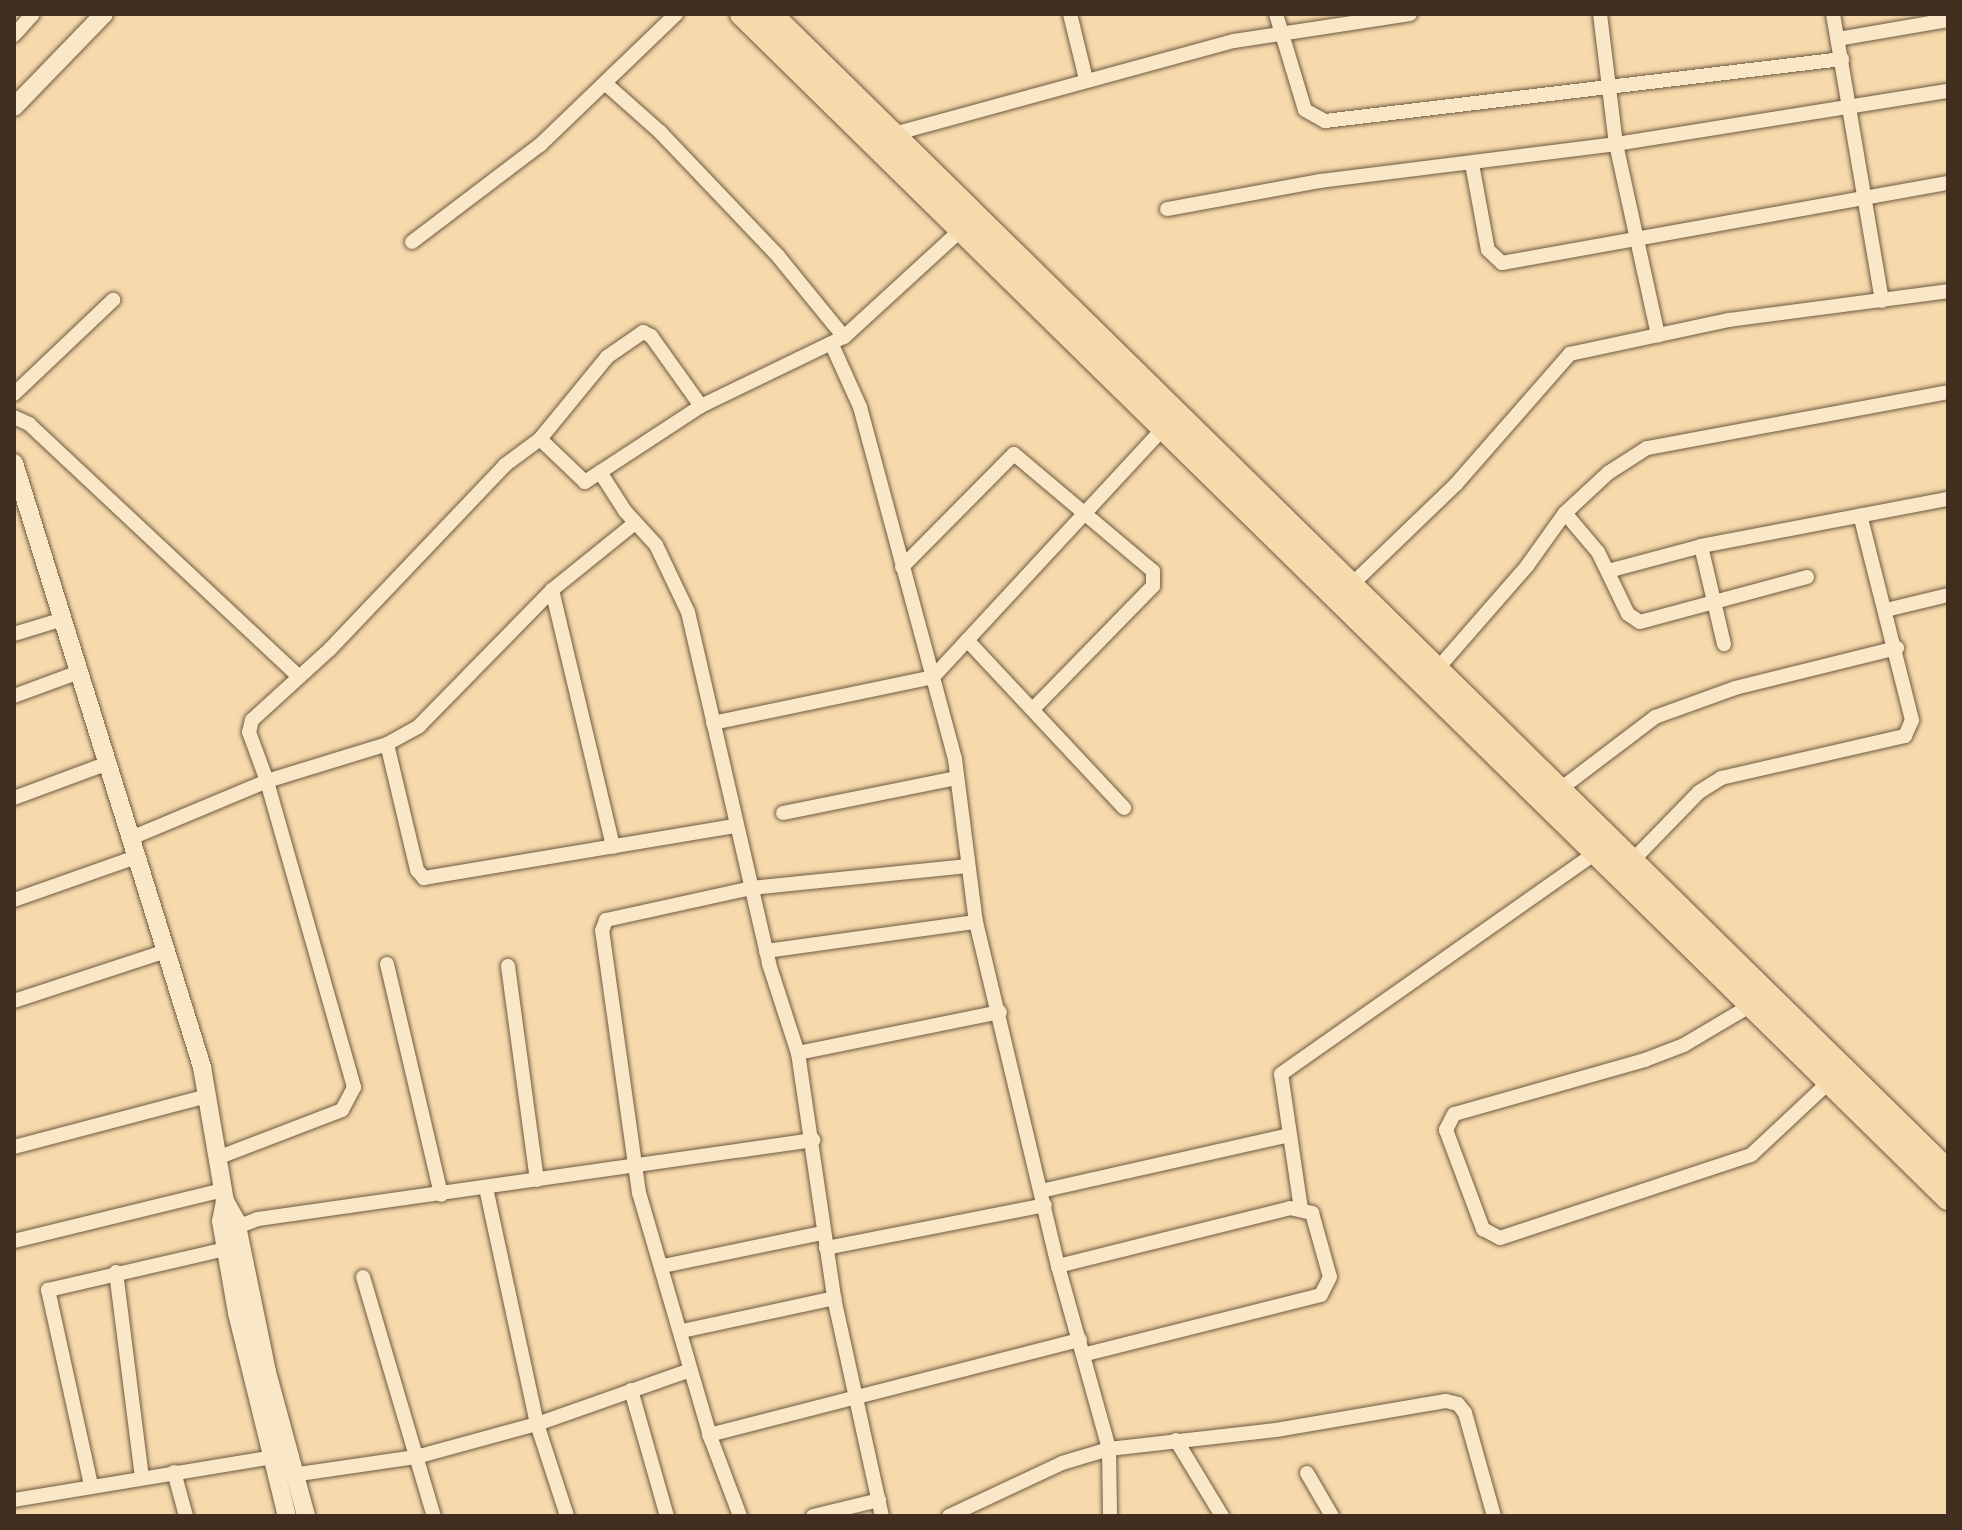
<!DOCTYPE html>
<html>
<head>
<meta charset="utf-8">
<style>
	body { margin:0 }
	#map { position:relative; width:1962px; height:1530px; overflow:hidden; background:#f6daab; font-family:"Old Standard TT",serif }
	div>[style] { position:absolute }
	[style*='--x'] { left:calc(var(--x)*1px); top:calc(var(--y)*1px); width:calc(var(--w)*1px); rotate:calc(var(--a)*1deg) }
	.roads { filter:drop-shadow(0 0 2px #6e5942) drop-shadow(0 0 2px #6e5942) }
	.minor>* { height:14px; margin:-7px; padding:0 7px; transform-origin:7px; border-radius:7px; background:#f9e7c8 }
	.tertiary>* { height:18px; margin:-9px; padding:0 9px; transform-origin:9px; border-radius:9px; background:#f9e7c8 }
	.trunk>* { height:24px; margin:-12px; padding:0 12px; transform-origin:12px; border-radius:12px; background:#f6daab }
	span { translate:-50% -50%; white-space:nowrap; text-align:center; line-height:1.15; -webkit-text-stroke:7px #f9e7c8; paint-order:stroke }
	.frame { position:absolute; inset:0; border:16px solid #412e1f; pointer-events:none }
</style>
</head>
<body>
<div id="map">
	<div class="roads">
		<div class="minor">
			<i style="--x:1070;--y:14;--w:67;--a:76.2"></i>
			<i style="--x:1276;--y:14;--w:100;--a:73.2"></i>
			<i style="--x:1305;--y:110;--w:23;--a:29"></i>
			<i style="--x:1325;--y:121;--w:521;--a:-6.84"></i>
			<i style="--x:1600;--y:14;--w:131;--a:83"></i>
			<i style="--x:1616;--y:144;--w:196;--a:77.6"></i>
			<i style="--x:1833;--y:14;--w:291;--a:80.3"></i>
			<i style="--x:14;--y:35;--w:28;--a:-48"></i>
			<i style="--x:1838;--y:39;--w:112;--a:-9.8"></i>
			<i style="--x:607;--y:85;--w:71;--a:41.6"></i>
			<i style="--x:660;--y:132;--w:171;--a:46.4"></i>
			<i style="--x:778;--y:256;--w:104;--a:50.8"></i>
			<i style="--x:890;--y:135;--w:357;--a:-15.3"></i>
			<i style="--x:1234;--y:41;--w:178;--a:-8.7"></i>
			<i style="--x:1472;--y:164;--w:87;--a:79.5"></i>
			<i style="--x:1488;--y:250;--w:19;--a:43"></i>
			<i style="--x:1502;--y:263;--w:453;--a:-10.2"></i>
			<i style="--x:1167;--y:209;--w:156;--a:-10.4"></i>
			<i style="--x:1320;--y:181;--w:298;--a:-7.1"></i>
			<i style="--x:1616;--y:144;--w:336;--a:-9.1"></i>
			<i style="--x:412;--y:242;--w:161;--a:-37.2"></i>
			<i style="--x:540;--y:145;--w:189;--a:-43.9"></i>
			<i style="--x:643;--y:332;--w:9;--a:27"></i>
			<i style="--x:651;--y:336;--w:86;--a:54.5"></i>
			<i style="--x:701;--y:406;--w:139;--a:146.8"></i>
			<i style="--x:585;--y:482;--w:62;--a:-136.3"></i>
			<i style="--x:540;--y:439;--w:106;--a:-50.7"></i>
			<i style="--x:607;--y:357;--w:44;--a:-34.8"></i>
			<i style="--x:832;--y:345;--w:68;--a:65.7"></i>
			<i style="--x:860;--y:407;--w:365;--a:74.9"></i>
			<i style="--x:955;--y:759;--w:164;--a:82.7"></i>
			<i style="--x:976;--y:922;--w:354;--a:76.6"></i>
			<i style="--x:1058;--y:1266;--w:190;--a:74.4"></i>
			<i style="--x:1109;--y:1449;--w:67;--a:89.1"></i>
			<i style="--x:14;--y:394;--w:137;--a:-43.5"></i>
			<i style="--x:701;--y:406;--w:159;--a:-25.8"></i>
			<i style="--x:844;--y:337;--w:164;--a:-42.5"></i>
			<i style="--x:14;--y:417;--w:17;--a:25"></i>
			<i style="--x:29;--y:424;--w:370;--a:43.1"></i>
			<i style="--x:600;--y:472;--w:46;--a:57.3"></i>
			<i style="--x:625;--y:511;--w:46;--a:47.6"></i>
			<i style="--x:656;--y:545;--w:74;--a:64.5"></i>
			<i style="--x:688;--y:612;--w:361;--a:77"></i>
			<i style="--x:769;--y:964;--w:94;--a:72"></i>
			<i style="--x:798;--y:1053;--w:248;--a:81.6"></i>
			<i style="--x:834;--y:1298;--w:223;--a:77.6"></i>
			<i style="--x:1565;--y:513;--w:51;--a:49.8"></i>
			<i style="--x:1598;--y:552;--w:69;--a:64.2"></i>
			<i style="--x:1628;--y:614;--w:14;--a:34"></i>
			<i style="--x:1640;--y:622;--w:173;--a:-15.1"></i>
			<i style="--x:1701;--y:546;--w:251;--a:-10.8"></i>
			<i style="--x:902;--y:567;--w:159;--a:-45.3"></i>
			<i style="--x:1014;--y:454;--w:182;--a:40.1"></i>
			<i style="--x:1153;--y:571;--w:15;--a:90"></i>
			<i style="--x:1153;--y:586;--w:172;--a:134.3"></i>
			<i style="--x:1608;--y:571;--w:96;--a:-15"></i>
			<i style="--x:1701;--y:546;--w:101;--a:76.8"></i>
			<i style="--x:552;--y:590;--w:264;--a:76.6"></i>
			<i style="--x:1346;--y:590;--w:153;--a:-43.9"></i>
			<i style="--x:1456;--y:484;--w:173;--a:-48.8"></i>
			<i style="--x:1570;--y:354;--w:163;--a:-12.1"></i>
			<i style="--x:1729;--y:320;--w:221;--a:-7.5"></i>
			<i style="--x:1886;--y:610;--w:64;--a:-13.6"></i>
			<i style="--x:14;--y:634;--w:51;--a:-17"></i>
			<i style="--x:967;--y:640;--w:230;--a:46.9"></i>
			<i style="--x:1432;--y:675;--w:145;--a:-48.9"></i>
			<i style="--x:1527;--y:566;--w:65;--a:-54.4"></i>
			<i style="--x:1565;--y:513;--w:59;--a:-42.9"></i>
			<i style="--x:1608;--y:473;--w:46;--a:-32.7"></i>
			<i style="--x:1647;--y:448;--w:306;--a:-10.5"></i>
			<i style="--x:14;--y:696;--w:69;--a:-20.3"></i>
			<i style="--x:713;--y:723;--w:225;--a:-11.8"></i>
			<i style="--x:933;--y:677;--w:346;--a:-47.2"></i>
			<i style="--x:387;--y:744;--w:130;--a:76.6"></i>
			<i style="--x:417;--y:870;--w:11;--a:49"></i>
			<i style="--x:424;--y:878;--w:314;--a:-9.5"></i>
			<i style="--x:1559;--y:790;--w:121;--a:-37.2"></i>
			<i style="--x:1655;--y:717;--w:85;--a:-19.9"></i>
			<i style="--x:1735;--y:688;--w:167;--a:-13.9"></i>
			<i style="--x:14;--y:798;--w:100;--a:-20.4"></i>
			<i style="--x:783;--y:813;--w:177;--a:-11.4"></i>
			<i style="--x:131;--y:838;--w:147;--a:-22.7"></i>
			<i style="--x:267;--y:781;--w:52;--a:-110.2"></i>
			<i style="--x:249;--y:732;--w:12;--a:-76"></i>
			<i style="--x:252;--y:720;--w:105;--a:-42.3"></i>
			<i style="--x:330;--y:649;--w:254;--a:-46.4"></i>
			<i style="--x:505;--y:465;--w:44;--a:-36.6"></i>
			<i style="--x:1632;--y:861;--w:96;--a:-45.8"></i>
			<i style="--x:1699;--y:792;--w:26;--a:-32"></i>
			<i style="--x:1721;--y:778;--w:189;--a:-12.9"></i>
			<i style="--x:1905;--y:736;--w:17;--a:-66"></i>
			<i style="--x:1912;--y:720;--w:211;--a:-104.2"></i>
			<i style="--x:14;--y:900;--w:129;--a:-19.4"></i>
			<i style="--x:766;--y:951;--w:212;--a:-7.9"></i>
			<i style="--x:387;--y:964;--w:237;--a:76.8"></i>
			<i style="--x:508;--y:966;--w:216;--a:82.3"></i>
			<i style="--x:14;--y:1001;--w:160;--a:-18.2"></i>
			<i style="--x:1753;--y:1004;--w:80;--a:149.3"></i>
			<i style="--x:1684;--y:1045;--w:42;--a:159"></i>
			<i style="--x:1645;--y:1060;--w:198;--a:164.2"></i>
			<i style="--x:1454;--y:1114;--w:18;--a:117"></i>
			<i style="--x:1446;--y:1130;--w:106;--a:69.5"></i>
			<i style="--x:1483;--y:1229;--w:19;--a:28"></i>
			<i style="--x:1500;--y:1238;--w:264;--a:-18.3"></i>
			<i style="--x:1751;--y:1155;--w:108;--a:-43.1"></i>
			<i style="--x:798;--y:1053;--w:206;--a:-11.5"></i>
			<i style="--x:14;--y:1147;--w:200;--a:-14.8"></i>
			<i style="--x:217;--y:1158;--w:134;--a:-21"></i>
			<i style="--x:342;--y:1110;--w:26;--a:-62"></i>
			<i style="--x:354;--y:1087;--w:318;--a:-105.9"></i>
			<i style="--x:267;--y:781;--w:126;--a:-17.1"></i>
			<i style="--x:387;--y:744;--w:37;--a:-29"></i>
			<i style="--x:419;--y:726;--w:190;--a:-45.6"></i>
			<i style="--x:552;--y:590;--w:107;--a:-38.9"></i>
			<i style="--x:486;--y:1188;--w:241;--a:77.8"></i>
			<i style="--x:537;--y:1424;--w:97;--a:71.9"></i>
			<i style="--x:1041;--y:1191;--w:254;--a:-12.7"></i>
			<i style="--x:1301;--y:1209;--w:136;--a:-98.4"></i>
			<i style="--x:1281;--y:1074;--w:385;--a:-35.1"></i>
			<i style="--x:237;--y:1227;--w:22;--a:-21"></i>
			<i style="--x:258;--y:1219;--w:561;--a:-8.1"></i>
			<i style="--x:14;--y:1241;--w:215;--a:-13.7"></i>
			<i style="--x:826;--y:1248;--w:223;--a:-11.1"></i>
			<i style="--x:663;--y:1266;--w:163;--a:-11.7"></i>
			<i style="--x:1058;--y:1266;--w:239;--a:-14"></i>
			<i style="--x:1290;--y:1208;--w:23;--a:13"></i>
			<i style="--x:1312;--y:1213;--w:66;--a:74.3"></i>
			<i style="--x:1330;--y:1277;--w:20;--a:117"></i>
			<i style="--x:1321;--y:1295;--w:242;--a:165.9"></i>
			<i style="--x:116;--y:1272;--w:207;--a:82.8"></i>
			<i style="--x:363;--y:1277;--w:249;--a:73.5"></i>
			<i style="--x:682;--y:1331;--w:156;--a:-12.2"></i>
			<i style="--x:631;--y:1390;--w:131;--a:74.1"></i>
			<i style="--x:709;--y:1435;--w:383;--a:-14.4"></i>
			<i style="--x:1176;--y:1440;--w:89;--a:58.8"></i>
			<i style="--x:174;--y:1472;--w:46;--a:74.7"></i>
			<i style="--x:1307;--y:1473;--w:50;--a:59.8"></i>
			<i style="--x:292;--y:1475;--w:125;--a:-8.3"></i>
			<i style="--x:416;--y:1457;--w:125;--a:-15.3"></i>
			<i style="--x:537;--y:1424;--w:162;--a:-19.4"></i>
			<i style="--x:91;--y:1485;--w:200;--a:-102.4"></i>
			<i style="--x:48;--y:1290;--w:182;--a:-13"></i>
			<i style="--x:14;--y:1500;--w:269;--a:-9.4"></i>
			<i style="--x:740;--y:1516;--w:82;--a:-110.6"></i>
			<i style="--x:711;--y:1439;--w:256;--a:-106.3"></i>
			<i style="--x:639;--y:1193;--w:265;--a:-98"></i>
			<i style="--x:602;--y:931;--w:12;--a:-70"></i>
			<i style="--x:606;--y:920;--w:148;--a:-12.4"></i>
			<i style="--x:751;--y:888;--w:218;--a:-5.8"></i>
			<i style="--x:813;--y:1516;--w:68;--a:-13.6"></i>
			<i style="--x:949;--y:1516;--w:125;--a:-25.1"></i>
			<i style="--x:1062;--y:1463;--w:49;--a:-16.6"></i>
			<i style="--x:1109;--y:1449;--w:168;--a:-6.5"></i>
			<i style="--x:1276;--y:1430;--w:172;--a:-9.7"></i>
			<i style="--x:1446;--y:1401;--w:12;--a:14"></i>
			<i style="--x:1458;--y:1404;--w:11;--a:52"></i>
			<i style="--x:1465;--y:1413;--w:107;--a:74.3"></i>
		</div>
		<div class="tertiary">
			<i style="--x:14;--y:107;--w:129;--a:-45.9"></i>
			<i style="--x:14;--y:463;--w:633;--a:72.71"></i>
			<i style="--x:202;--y:1067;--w:136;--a:80.3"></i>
			<i style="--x:225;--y:1201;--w:23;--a:61"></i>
			<i style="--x:236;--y:1221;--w:154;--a:78.4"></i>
			<i style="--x:267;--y:1372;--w:149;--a:74.8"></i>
			<i style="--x:225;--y:1201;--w:20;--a:101"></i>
			<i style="--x:221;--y:1221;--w:93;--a:80.1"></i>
			<i style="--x:237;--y:1313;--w:209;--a:76.2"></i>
		</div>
		<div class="trunk">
			<i style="--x:742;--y:14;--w:1690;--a:44.47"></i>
			<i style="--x:770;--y:14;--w:1652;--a:44.51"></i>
		</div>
	</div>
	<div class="frame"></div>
</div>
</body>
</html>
